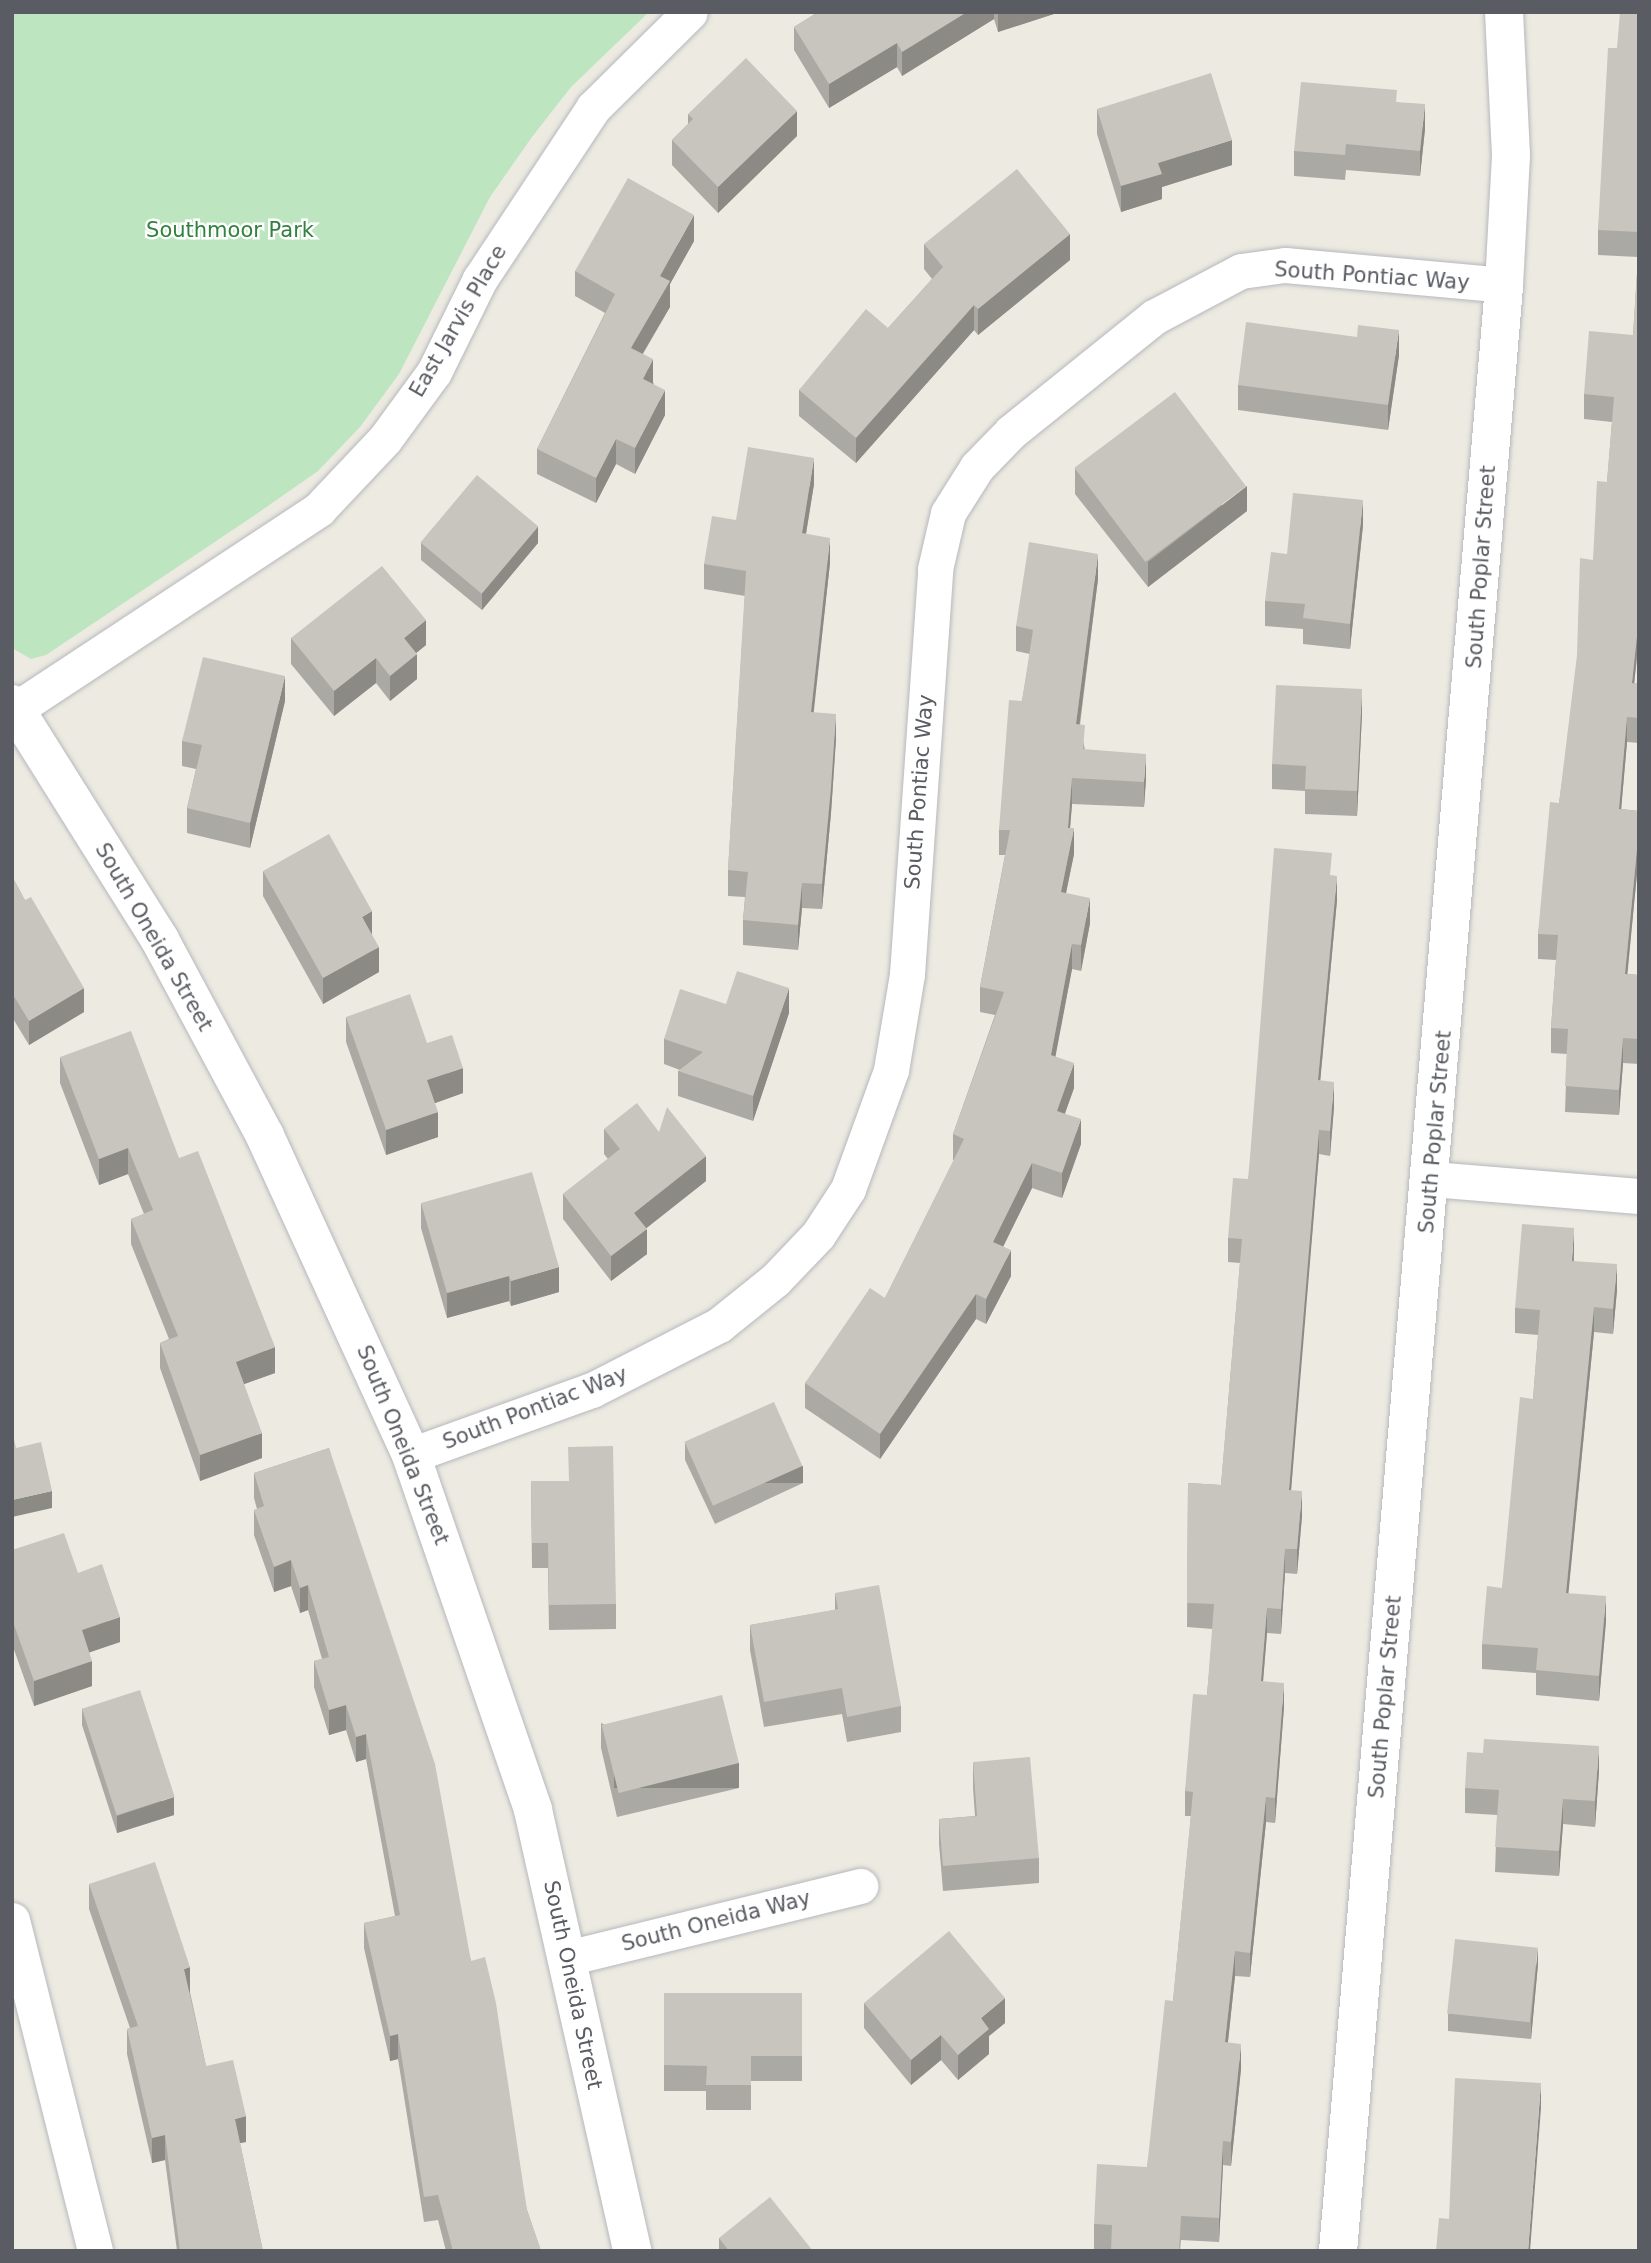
<!DOCTYPE html>
<html>
<head>
<meta charset="utf-8">
<style>
	body { margin:0 }
	#map { position:relative; width:1651px; height:2263px; overflow:hidden; background:#edebe1; font-family:"DejaVu Sans",sans-serif }
	div>[style] { position:absolute }
	[style*='--x'] { left:calc(var(--x)*1px); top:calc(var(--y)*1px); width:calc(var(--w)*1px); rotate:calc(var(--a)*1deg) }
	.green>* { inset:0; background:#bce5c0 }
	.roads { filter:drop-shadow(0 0 2px #b6b8be) drop-shadow(0 0 2px #b6b8be) }
	.street>* { height:35px; margin:-17.5px; padding:0 17.5px; transform-origin:17.5px; border-radius:17.5px; background:#fff }
	.secondary>* { height:38px; margin:-19px; padding:0 19px; transform-origin:19px; border-radius:19px; background:#fff }
	.wall>* { inset:0; background:#aba9a3 }
	.shaded-wall>* { inset:0; background:#8b8a85; transform-origin:0 0 }
	.building>* { inset:0; background:#c7c5be; transform-origin:0 0 }
	span { translate:-50% -50%; white-space:nowrap; text-align:center; line-height:1.15; -webkit-text-stroke:5px #fff; paint-order:stroke }
	.park-label { font-size:21px; color:#32813e }
	.street-label { font-size:21px; color:#595c62 }
	.frame { position:absolute; inset:0; border:14px solid #595c62; pointer-events:none }
</style>
</head>
<body>
<div id="map">
	<div class="green">
		<i style="clip-path:polygon(12px 12px,649px 12px,571px 87px,532px 137px,490px 197px,399px 374px,360px 427px,318px 471px,255px 515px,46px 655px,31px 659px,12px 648px)"></i>
	</div>
	<div class="roads">
		<div class="street">
			<i style="--x:16;--y:709;--w:363;--a:-33.4"></i>
			<i style="--x:319;--y:509;--w:96;--a:-46.7"></i>
			<i style="--x:385;--y:439;--w:83;--a:-53.8"></i>
			<i style="--x:434;--y:372;--w:104;--a:-63.7"></i>
			<i style="--x:480;--y:279;--w:205;--a:-56.5"></i>
			<i style="--x:593;--y:108;--w:136;--a:-44.7"></i>
			<i style="--x:1431;--y:1179;--w:209;--a:4.7"></i>
			<i style="--x:411;--y:1455;--w:192;--a:-19.8"></i>
			<i style="--x:592;--y:1390;--w:143;--a:-27.1"></i>
			<i style="--x:719;--y:1325;--w:72;--a:-38.8"></i>
			<i style="--x:775;--y:1280;--w:62;--a:-46.3"></i>
			<i style="--x:818;--y:1235;--w:55;--a:-56.9"></i>
			<i style="--x:848;--y:1189;--w:127;--a:-70.1"></i>
			<i style="--x:891;--y:1070;--w:97;--a:-80.5"></i>
			<i style="--x:907;--y:974;--w:406;--a:-86"></i>
			<i style="--x:935;--y:569;--w:57;--a:-76.9"></i>
			<i style="--x:948;--y:513;--w:54;--a:-57.8"></i>
			<i style="--x:977;--y:467;--w:49;--a:-45.8"></i>
			<i style="--x:1011;--y:432;--w:184;--a:-38.8"></i>
			<i style="--x:1154;--y:317;--w:98;--a:-27.9"></i>
			<i style="--x:1241;--y:271;--w:44;--a:-7.8"></i>
			<i style="--x:1285;--y:265;--w:220;--a:5.2"></i>
			<i style="--x:12;--y:1920;--w:341;--a:75.9"></i>
			<i style="--x:571;--y:1957;--w:298;--a:-13.8"></i>
		</div>
		<div class="secondary">
			<i style="--x:12;--y:704;--w:279;--a:57.9"></i>
			<i style="--x:160;--y:940;--w:222;--a:61.8"></i>
			<i style="--x:265;--y:1136;--w:351;--a:65.4"></i>
			<i style="--x:411;--y:1455;--w:375;--a:71"></i>
			<i style="--x:533;--y:1810;--w:452;--a:77.3"></i>
			<i style="--x:1338;--y:2251;--w:1973;--a:-85.17"></i>
			<i style="--x:1504;--y:285;--w:130;--a:-86.9"></i>
			<i style="--x:1511;--y:155;--w:143;--a:-92.8"></i>
		</div>
	</div>
	<div class="wall">
		<i style="clip-path:polygon(818px 12px,1060px 12px,998px 32px,994px 19px,902px 76px,897px 67px,829px 108px,794px 50px,794px 27px)"></i>
		<i style="clip-path:polygon(1639px 12px,1639px 643px,1634px 683px,1639px 684px,1639px 743px,1627px 742px,1621px 809px,1639px 811px,1639px 853px,1627px 974px,1639px 975px,1639px 1064px,1623px 1063px,1619px 1115px,1565px 1112px,1567px 1054px,1551px 1053px,1551px 1028px,1556px 960px,1538px 959px,1538px 934px,1559px 803px,1593px 560px,1607px 482px,1612px 422px,1584px 419px,1584px 394px,1633px 335px,1638px 257px,1598px 255px,1598px 230px,1617px 48px)"></i>
		<i style="clip-path:polygon(1397px 102px,1425px 129px,1420px 176px,1346px 170px,1345px 180px,1294px 176px,1294px 151px)"></i>
		<i style="clip-path:polygon(1097px 109px,1232px 165px,1162px 187px,1162px 199px,1121px 212px,1097px 134px)"></i>
		<i style="clip-path:polygon(688px 114px,797px 136px,718px 213px,672px 165px,672px 140px,688px 124px)"></i>
		<i style="clip-path:polygon(694px 241px,670px 284px,670px 307px,643px 354px,665px 415px,635px 474px,616px 464px,596px 503px,537px 474px,537px 449px,605px 313px,575px 296px,575px 271px)"></i>
		<i style="clip-path:polygon(924px 244px,1070px 260px,978px 335px,974px 330px,856px 463px,799px 416px,799px 390px,888px 328px,932px 279px,924px 269px)"></i>
		<i style="clip-path:polygon(1399px 355px,1388px 430px,1238px 410px,1238px 385px)"></i>
		<i style="clip-path:polygon(1075px 469px,1247px 511px,1148px 587px,1075px 494px)"></i>
		<i style="clip-path:polygon(814px 484px,806px 534px,830px 563px,813px 712px,836px 739px,831px 813px,822px 909px,802px 908px,798px 950px,743px 945px,743px 920px,745px 897px,728px 896px,728px 870px,745px 596px,704px 589px,704px 564px,736px 520px)"></i>
		<i style="clip-path:polygon(1363px 525px,1350px 649px,1303px 644px,1303px 629px,1265px 626px,1265px 601px)"></i>
		<i style="clip-path:polygon(421px 543px,538px 543px,482px 610px,421px 560px)"></i>
		<i style="clip-path:polygon(1098px 579px,1080px 725px,1085px 750px,1146px 779px,1144px 807px,1072px 804px,1070px 828px,1074px 854px,1066px 893px,1090px 923px,1081px 971px,1072px 969px,1055px 1056px,1074px 1088px,1065px 1113px,1081px 1144px,1062px 1198px,1032px 1188px,1003px 1247px,1011px 1276px,986px 1324px,976px 1319px,880px 1459px,805px 1408px,805px 1383px,885px 1298px,954px 1160px,953px 1160px,953px 1134px,995px 1015px,980px 1012px,980px 987px,1005px 855px,999px 855px,999px 830px,1022px 701px,1030px 654px,1016px 651px,1016px 626px)"></i>
		<i style="clip-path:polygon(291px 638px,426px 645px,416px 653px,417px 679px,390px 701px,376px 683px,334px 716px,291px 664px)"></i>
		<i style="clip-path:polygon(285px 701px,250px 848px,187px 833px,187px 808px,196px 769px,182px 766px,182px 741px)"></i>
		<i style="clip-path:polygon(1362px 714px,1357px 816px,1305px 814px,1305px 791px,1272px 789px,1272px 764px)"></i>
		<i style="clip-path:polygon(263px 871px,372px 935px,379px 972px,323px 1004px,263px 896px)"></i>
		<i style="clip-path:polygon(1332px 875px,1337px 900px,1320px 1081px,1334px 1107px,1330px 1156px,1319px 1154px,1301px 1360px,1291px 1491px,1302px 1516px,1297px 1574px,1285px 1573px,1281px 1634px,1267px 1633px,1263px 1681px,1284px 1707px,1275px 1823px,1266px 1822px,1250px 1977px,1235px 1976px,1228px 2043px,1241px 2069px,1231px 2166px,1223px 2165px,1219px 2242px,1181px 2240px,1180px 2251px,1111px 2251px,1111px 2250px,1094px 2249px,1094px 2224px,1147px 2167px,1173px 2001px,1191px 1816px,1185px 1816px,1185px 1791px,1207px 1695px,1213px 1629px,1187px 1627px,1188px 1483px,1221px 1485px,1240px 1263px,1228px 1262px,1228px 1238px,1248px 1179px)"></i>
		<i style="clip-path:polygon(12px 876px,84px 1012px,29px 1045px,12px 1017px)"></i>
		<i style="clip-path:polygon(726px 1004px,789px 1013px,753px 1121px,678px 1096px,678px 1071px,680px 1070px,664px 1064px,664px 1039px)"></i>
		<i style="clip-path:polygon(346px 1017px,427px 1043px,463px 1093px,435px 1103px,438px 1137px,386px 1155px,346px 1042px)"></i>
		<i style="clip-path:polygon(60px 1057px,179px 1158px,275px 1373px,244px 1384px,262px 1458px,200px 1481px,160px 1368px,160px 1343px,169px 1339px,131px 1244px,131px 1219px,144px 1214px,128px 1174px,99px 1185px,60px 1083px)"></i>
		<i style="clip-path:polygon(604px 1129px,659px 1132px,706px 1181px,646px 1228px,647px 1254px,611px 1281px,563px 1219px,563px 1194px,608px 1159px,604px 1154px)"></i>
		<i style="clip-path:polygon(421px 1203px,559px 1292px,511px 1306px,509px 1301px,447px 1318px,421px 1228px)"></i>
		<i style="clip-path:polygon(1574px 1253px,1574px 1261px,1617px 1290px,1613px 1334px,1594px 1332px,1568px 1593px,1606px 1621px,1599px 1701px,1536px 1695px,1536px 1673px,1482px 1669px,1482px 1644px,1502px 1588px,1533px 1399px,1538px 1335px,1515px 1333px,1515px 1308px)"></i>
		<i style="clip-path:polygon(685px 1443px,803px 1483px,715px 1524px,685px 1460px)"></i>
		<i style="clip-path:polygon(329px 1448px,471px 1961px,527px 2210px,541px 2251px,446px 2251px,438px 2220px,424px 2222px,398px 2059px,390px 2061px,364px 1948px,364px 1923px,395px 1916px,366px 1759px,356px 1762px,346px 1730px,329px 1735px,314px 1687px,314px 1661px,322px 1659px,308px 1610px,300px 1613px,291px 1586px,274px 1592px,254px 1535px,254px 1510px,257px 1509px,254px 1498px,254px 1473px)"></i>
		<i style="clip-path:polygon(531px 1481px,616px 1604px,616px 1629px,549px 1630px,548px 1568px,532px 1568px)"></i>
		<i style="clip-path:polygon(12px 1550px,78px 1573px,120px 1642px,89px 1652px,92px 1686px,34px 1706px,12px 1644px)"></i>
		<i style="clip-path:polygon(835px 1593px,901px 1706px,901px 1732px,847px 1742px,842px 1714px,764px 1727px,750px 1650px,750px 1625px,835px 1610px)"></i>
		<i style="clip-path:polygon(82px 1708px,174px 1815px,117px 1833px,82px 1725px)"></i>
		<i style="clip-path:polygon(601px 1723px,739px 1788px,617px 1817px,601px 1748px)"></i>
		<i style="clip-path:polygon(973px 1762px,1039px 1858px,1039px 1883px,943px 1891px,939px 1844px,939px 1819px,975px 1816px,973px 1788px)"></i>
		<i style="clip-path:polygon(1599px 1771px,1595px 1827px,1563px 1824px,1559px 1876px,1495px 1872px,1497px 1815px,1465px 1813px,1465px 1788px)"></i>
		<i style="clip-path:polygon(89px 1884px,190px 1992px,206px 2066px,246px 2142px,240px 2143px,263px 2251px,177px 2251px,165px 2160px,152px 2163px,127px 2054px,127px 2029px,130px 2028px,89px 1909px)"></i>
		<i style="clip-path:polygon(1538px 1964px,1531px 2039px,1448px 2031px,1448px 2014px)"></i>
		<i style="clip-path:polygon(664px 1993px,802px 1993px,802px 2081px,751px 2081px,751px 2110px,706px 2110px,706px 2091px,664px 2091px)"></i>
		<i style="clip-path:polygon(864px 2003px,1005px 2023px,989px 2036px,989px 2054px,958px 2080px,941px 2060px,911px 2085px,864px 2028px)"></i>
		<i style="clip-path:polygon(719px 2238px,813px 2251px,719px 2251px)"></i>
	</div>
	<div class="shaded-wall">
		<i style="clip-path:polygon(967px 12px,994px 12px,994px 19px,902px 76px,902px 52px)"></i>
		<i style="clip-path:polygon(998px 12px,1060px 12px,998px 32px)"></i>
		<i style="clip-path:polygon(897px 43px,897px 67px,829px 108px,829px 84px)"></i>
		<i style="clip-path:polygon(1425px 104px,1425px 129px,1420px 176px,1420px 151px)"></i>
		<i style="clip-path:polygon(797px 111px,797px 136px,718px 213px,718px 187px)"></i>
		<i style="clip-path:polygon(1232px 140px,1232px 165px,1162px 187px,1162px 199px,1121px 212px,1121px 186px,1158px 163px)"></i>
		<i style="clip-path:polygon(694px 215px,694px 241px,670px 284px,670px 307px,631px 373px,631px 348px,660px 276px)"></i>
		<i style="clip-path:polygon(1070px 234px,1070px 260px,978px 335px,978px 309px)"></i>
		<i style="clip-path:polygon(974px 305px,974px 330px,856px 463px,856px 438px)"></i>
		<i style="clip-path:polygon(1399px 330px,1399px 355px,1388px 430px,1388px 405px)"></i>
		<i style="clip-path:polygon(653px 359px,653px 384px,643px 379px)"></i>
		<i style="clip-path:polygon(665px 390px,665px 415px,635px 474px,635px 448px)"></i>
		<i style="clip-path:polygon(616px 439px,616px 464px,596px 503px,596px 478px)"></i>
		<i style="clip-path:polygon(814px 458px,814px 484px,802px 558px,802px 533px)"></i>
		<i style="clip-path:polygon(1247px 486px,1247px 511px,1148px 587px,1148px 562px)"></i>
		<i style="clip-path:polygon(1363px 500px,1363px 525px,1350px 649px,1350px 624px)"></i>
		<i style="clip-path:polygon(538px 526px,538px 543px,482px 610px,482px 593px)"></i>
		<i style="clip-path:polygon(830px 538px,830px 563px,811px 737px,811px 712px)"></i>
		<i style="clip-path:polygon(1098px 554px,1098px 579px,1076px 750px,1076px 724px)"></i>
		<i style="clip-path:polygon(1638px 618px,1638px 643px,1632px 708px,1632px 683px)"></i>
		<i style="clip-path:polygon(426px 620px,426px 645px,404px 663px,404px 638px)"></i>
		<i style="clip-path:polygon(417px 654px,417px 679px,390px 701px,390px 676px)"></i>
		<i style="clip-path:polygon(376px 658px,376px 683px,334px 716px,334px 691px)"></i>
		<i style="clip-path:polygon(285px 676px,285px 701px,250px 848px,250px 823px)"></i>
		<i style="clip-path:polygon(1362px 689px,1362px 714px,1357px 816px,1357px 791px)"></i>
		<i style="clip-path:polygon(836px 714px,836px 739px,831px 813px,822px 909px,822px 884px)"></i>
		<i style="clip-path:polygon(1627px 717px,1627px 742px,1619px 834px,1619px 809px)"></i>
		<i style="clip-path:polygon(1146px 754px,1146px 779px,1144px 807px,1144px 782px)"></i>
		<i style="clip-path:polygon(1072px 778px,1072px 804px,1068px 853px,1068px 828px)"></i>
		<i style="clip-path:polygon(1074px 828px,1074px 854px,1061px 917px,1061px 892px)"></i>
		<i style="clip-path:polygon(1639px 828px,1639px 853px,1625px 999px,1625px 974px)"></i>
		<i style="clip-path:polygon(1337px 876px,1337px 900px,1318px 1105px,1318px 1080px)"></i>
		<i style="clip-path:polygon(802px 883px,802px 908px,798px 950px,798px 925px)"></i>
		<i style="clip-path:polygon(1090px 898px,1090px 923px,1081px 971px,1081px 945px)"></i>
		<i style="clip-path:polygon(372px 911px,372px 936px,362px 917px)"></i>
		<i style="clip-path:polygon(1072px 944px,1072px 969px,1051px 1080px,1051px 1055px)"></i>
		<i style="clip-path:polygon(379px 947px,379px 972px,323px 1004px,323px 978px)"></i>
		<i style="clip-path:polygon(84px 988px,84px 1012px,29px 1045px,29px 1021px)"></i>
		<i style="clip-path:polygon(789px 988px,789px 1013px,753px 1121px,753px 1096px)"></i>
		<i style="clip-path:polygon(1623px 1038px,1623px 1063px,1619px 1115px,1619px 1090px)"></i>
		<i style="clip-path:polygon(1074px 1063px,1074px 1088px,1057px 1136px,1057px 1111px)"></i>
		<i style="clip-path:polygon(463px 1068px,463px 1093px,427px 1106px,427px 1080px)"></i>
		<i style="clip-path:polygon(1334px 1082px,1334px 1107px,1330px 1156px,1330px 1131px)"></i>
		<i style="clip-path:polygon(438px 1112px,438px 1137px,386px 1155px,386px 1130px)"></i>
		<i style="clip-path:polygon(1081px 1119px,1081px 1144px,1062px 1198px,1062px 1173px)"></i>
		<i style="clip-path:polygon(1319px 1130px,1319px 1154px,1289px 1515px,1289px 1490px,1301px 1336px)"></i>
		<i style="clip-path:polygon(128px 1148px,128px 1174px,99px 1185px,99px 1159px)"></i>
		<i style="clip-path:polygon(706px 1156px,706px 1181px,634px 1238px,634px 1213px)"></i>
		<i style="clip-path:polygon(1032px 1163px,1032px 1188px,993px 1267px,993px 1242px)"></i>
		<i style="clip-path:polygon(1574px 1228px,1574px 1253px,1572px 1286px,1572px 1261px)"></i>
		<i style="clip-path:polygon(647px 1229px,647px 1254px,611px 1281px,611px 1256px)"></i>
		<i style="clip-path:polygon(1011px 1250px,1011px 1276px,986px 1324px,986px 1299px)"></i>
		<i style="clip-path:polygon(1617px 1264px,1617px 1290px,1613px 1334px,1613px 1309px)"></i>
		<i style="clip-path:polygon(559px 1267px,559px 1292px,511px 1306px,511px 1281px)"></i>
		<i style="clip-path:polygon(509px 1276px,509px 1301px,447px 1318px,447px 1293px)"></i>
		<i style="clip-path:polygon(976px 1294px,976px 1319px,880px 1459px,880px 1434px)"></i>
		<i style="clip-path:polygon(1594px 1307px,1594px 1332px,1566px 1618px,1566px 1593px)"></i>
		<i style="clip-path:polygon(275px 1347px,275px 1373px,236px 1387px,236px 1362px)"></i>
		<i style="clip-path:polygon(262px 1433px,262px 1458px,200px 1481px,200px 1455px)"></i>
		<i style="left:803px;top:1466px;width:17px;height:97px;rotate:90deg"></i>
		<i style="clip-path:polygon(52px 1491px,52px 1508px,12px 1517px,12px 1500px)"></i>
		<i style="clip-path:polygon(1302px 1491px,1302px 1516px,1297px 1574px,1297px 1549px)"></i>
		<i style="clip-path:polygon(1285px 1549px,1285px 1573px,1281px 1634px,1281px 1609px)"></i>
		<i style="clip-path:polygon(291px 1560px,291px 1586px,274px 1592px,274px 1567px)"></i>
		<i style="clip-path:polygon(308px 1585px,308px 1610px,300px 1613px,300px 1588px)"></i>
		<i style="clip-path:polygon(1606px 1596px,1606px 1621px,1599px 1701px,1599px 1676px)"></i>
		<i style="clip-path:polygon(1267px 1608px,1267px 1633px,1261px 1706px,1261px 1681px)"></i>
		<i style="clip-path:polygon(120px 1617px,120px 1642px,82px 1655px,82px 1630px)"></i>
		<i style="clip-path:polygon(92px 1661px,92px 1686px,34px 1706px,34px 1681px)"></i>
		<i style="clip-path:polygon(1284px 1683px,1284px 1707px,1275px 1823px,1275px 1798px)"></i>
		<i style="clip-path:polygon(346px 1705px,346px 1730px,329px 1735px,329px 1710px)"></i>
		<i style="clip-path:polygon(366px 1734px,366px 1759px,356px 1762px,356px 1737px)"></i>
		<i style="clip-path:polygon(1599px 1746px,1599px 1771px,1595px 1827px,1595px 1801px)"></i>
		<i style="left:739px;top:1763px;width:25px;height:125px;rotate:90deg"></i>
		<i style="clip-path:polygon(174px 1797px,174px 1815px,117px 1833px,117px 1816px)"></i>
		<i style="clip-path:polygon(1266px 1797px,1266px 1822px,1250px 1977px,1250px 1953px)"></i>
		<i style="clip-path:polygon(1563px 1799px,1563px 1824px,1559px 1876px,1559px 1851px)"></i>
		<i style="clip-path:polygon(1538px 1947px,1538px 1964px,1531px 2039px,1531px 2021px)"></i>
		<i style="clip-path:polygon(1235px 1951px,1235px 1976px,1225px 2067px,1225px 2042px)"></i>
		<i style="clip-path:polygon(190px 1967px,190px 1992px,184px 1994px,184px 1969px)"></i>
		<i style="clip-path:polygon(1005px 1998px,1005px 2023px,989px 2036px,989px 2054px,958px 2080px,958px 2055px,981px 2018px)"></i>
		<i style="clip-path:polygon(398px 2034px,398px 2059px,390px 2061px,390px 2036px)"></i>
		<i style="clip-path:polygon(941px 2035px,941px 2060px,911px 2085px,911px 2060px)"></i>
		<i style="clip-path:polygon(1241px 2044px,1241px 2069px,1231px 2166px,1231px 2142px)"></i>
		<i style="clip-path:polygon(1541px 2083px,1541px 2108px,1530px 2251px,1528px 2251px)"></i>
		<i style="clip-path:polygon(246px 2116px,246px 2142px,235px 2144px,235px 2119px)"></i>
		<i style="clip-path:polygon(165px 2135px,165px 2160px,152px 2163px,152px 2138px)"></i>
		<i style="clip-path:polygon(1223px 2141px,1223px 2165px,1219px 2242px,1219px 2218px)"></i>
	</div>
	<div class="building">
		<i style="clip-path:polygon(818px 12px,967px 12px,902px 52px,897px 43px,829px 84px,794px 27px)"></i>
		<i style="clip-path:polygon(1620px 12px,1639px 12px,1639px 232px,1598px 230px,1608px 48px,1617px 48px)"></i>
		<i style="clip-path:polygon(746px 58px,797px 111px,718px 187px,672px 140px,693px 119px,688px 114px)"></i>
		<i style="clip-path:polygon(1211px 73px,1232px 140px,1158px 163px,1162px 174px,1121px 186px,1097px 109px)"></i>
		<i style="clip-path:polygon(1301px 82px,1397px 90px,1396px 102px,1425px 104px,1420px 151px,1346px 144px,1345px 155px,1294px 151px)"></i>
		<i style="clip-path:polygon(1017px 169px,1070px 234px,978px 309px,974px 305px,856px 438px,799px 390px,866px 309px,888px 328px,943px 267px,924px 244px)"></i>
		<i style="clip-path:polygon(628px 178px,694px 215px,660px 276px,670px 281px,631px 348px,653px 359px,643px 379px,665px 390px,635px 448px,616px 439px,596px 478px,537px 449px,615px 294px,575px 271px)"></i>
		<i style="clip-path:polygon(1639px 243px,1639px 618px,1632px 683px,1639px 684px,1639px 718px,1627px 717px,1619px 809px,1639px 811px,1639px 828px,1625px 974px,1639px 975px,1639px 1039px,1623px 1038px,1619px 1090px,1565px 1086px,1568px 1029px,1551px 1028px,1558px 935px,1538px 934px,1550px 802px,1559px 803px,1577px 655px,1580px 558px,1593px 560px,1597px 481px,1607px 482px,1614px 397px,1584px 394px,1589px 331px,1633px 335px)"></i>
		<i style="clip-path:polygon(1246px 322px,1357px 337px,1358px 325px,1399px 330px,1388px 405px,1238px 385px)"></i>
		<i style="left:1175px;top:392px;width:118px;height:126px;rotate:53deg"></i>
		<i style="clip-path:polygon(748px 447px,814px 458px,802px 533px,830px 538px,811px 712px,836px 714px,831px 788px,822px 884px,802px 883px,798px 925px,743px 920px,748px 872px,728px 870px,746px 571px,704px 564px,712px 516px,736px 520px)"></i>
		<i style="left:477px;top:475px;width:80px;height:88px;rotate:40deg"></i>
		<i style="clip-path:polygon(1293px 493px,1363px 500px,1350px 624px,1303px 618px,1305px 604px,1265px 601px,1271px 552px,1287px 554px)"></i>
		<i style="clip-path:polygon(1029px 542px,1098px 554px,1076px 724px,1085px 725px,1083px 749px,1146px 754px,1144px 782px,1072px 778px,1068px 828px,1074px 828px,1061px 892px,1090px 898px,1081px 945px,1072px 944px,1051px 1055px,1074px 1063px,1057px 1111px,1081px 1119px,1062px 1173px,1032px 1163px,993px 1242px,1011px 1250px,986px 1299px,976px 1294px,880px 1434px,805px 1383px,870px 1288px,885px 1298px,964px 1139px,953px 1134px,1004px 992px,980px 987px,1010px 830px,999px 830px,1009px 700px,1022px 701px,1033px 630px,1016px 626px)"></i>
		<i style="clip-path:polygon(382px 566px,426px 620px,404px 638px,417px 654px,390px 676px,376px 658px,334px 691px,291px 638px)"></i>
		<i style="clip-path:polygon(203px 657px,285px 676px,250px 823px,187px 808px,202px 745px,182px 741px)"></i>
		<i style="clip-path:polygon(1276px 685px,1362px 689px,1357px 791px,1305px 789px,1306px 766px,1272px 764px)"></i>
		<i style="clip-path:polygon(329px 834px,372px 911px,362px 917px,379px 947px,323px 978px,263px 871px)"></i>
		<i style="clip-path:polygon(1274px 848px,1332px 853px,1330px 875px,1337px 876px,1318px 1080px,1334px 1082px,1330px 1131px,1319px 1130px,1289px 1490px,1302px 1491px,1297px 1549px,1285px 1549px,1281px 1609px,1267px 1608px,1261px 1681px,1284px 1683px,1275px 1798px,1266px 1797px,1250px 1953px,1235px 1951px,1225px 2042px,1241px 2044px,1231px 2142px,1223px 2141px,1219px 2218px,1181px 2216px,1179px 2251px,1111px 2251px,1112px 2225px,1094px 2224px,1097px 2164px,1147px 2167px,1165px 2000px,1173px 2001px,1193px 1792px,1185px 1791px,1193px 1694px,1207px 1695px,1214px 1604px,1187px 1603px,1188px 1483px,1221px 1485px,1242px 1239px,1228px 1238px,1233px 1178px,1248px 1179px,1250px 1157px)"></i>
		<i style="clip-path:polygon(12px 876px,25px 900px,31px 897px,84px 988px,29px 1021px,12px 993px)"></i>
		<i style="clip-path:polygon(737px 971px,789px 988px,753px 1096px,678px 1071px,703px 1052px,664px 1039px,680px 989px,726px 1004px)"></i>
		<i style="clip-path:polygon(410px 994px,427px 1043px,452px 1035px,463px 1068px,427px 1080px,438px 1112px,386px 1130px,346px 1017px)"></i>
		<i style="clip-path:polygon(131px 1031px,179px 1158px,198px 1151px,275px 1347px,236px 1362px,262px 1433px,200px 1455px,160px 1343px,178px 1336px,131px 1219px,153px 1210px,128px 1148px,99px 1159px,60px 1057px)"></i>
		<i style="clip-path:polygon(637px 1103px,659px 1132px,667px 1107px,706px 1156px,634px 1213px,647px 1229px,611px 1256px,563px 1194px,620px 1149px,604px 1129px)"></i>
		<i style="clip-path:polygon(532px 1172px,559px 1267px,511px 1281px,509px 1276px,447px 1293px,421px 1203px)"></i>
		<i style="clip-path:polygon(1522px 1224px,1574px 1228px,1572px 1261px,1617px 1264px,1613px 1309px,1594px 1307px,1566px 1593px,1606px 1596px,1599px 1676px,1536px 1670px,1538px 1648px,1482px 1644px,1487px 1586px,1502px 1588px,1520px 1397px,1533px 1399px,1540px 1310px,1515px 1308px)"></i>
		<i style="left:774px;top:1402px;width:70px;height:98px;rotate:66deg"></i>
		<i style="clip-path:polygon(12px 1430px,16px 1448px,41px 1442px,52px 1491px,12px 1500px)"></i>
		<i style="clip-path:polygon(613px 1446px,616px 1604px,549px 1605px,548px 1543px,532px 1543px,531px 1481px,569px 1481px,568px 1447px)"></i>
		<i style="clip-path:polygon(329px 1448px,435px 1764px,471px 1961px,485px 1957px,496px 2003px,527px 2210px,541px 2251px,453px 2251px,438px 2195px,424px 2197px,398px 2034px,390px 2036px,364px 1923px,400px 1915px,366px 1734px,356px 1737px,346px 1705px,329px 1710px,314px 1661px,329px 1657px,308px 1585px,300px 1588px,291px 1560px,274px 1567px,254px 1510px,264px 1506px,254px 1473px)"></i>
		<i style="clip-path:polygon(64px 1533px,78px 1573px,102px 1564px,120px 1617px,82px 1630px,92px 1661px,34px 1681px,12px 1619px,12px 1550px)"></i>
		<i style="clip-path:polygon(879px 1585px,901px 1706px,847px 1717px,842px 1688px,764px 1702px,750px 1625px,838px 1609px,835px 1593px)"></i>
		<i style="left:140px;top:1690px;width:112px;height:61px;rotate:72deg"></i>
		<i style="left:722px;top:1695px;width:70px;height:124px;rotate:76deg"></i>
		<i style="clip-path:polygon(1484px 1739px,1599px 1746px,1595px 1801px,1563px 1799px,1559px 1851px,1495px 1847px,1499px 1790px,1465px 1788px,1467px 1752px,1483px 1753px)"></i>
		<i style="clip-path:polygon(1030px 1757px,1039px 1858px,943px 1866px,939px 1819px,977px 1816px,973px 1762px)"></i>
		<i style="clip-path:polygon(155px 1862px,190px 1967px,184px 1969px,206px 2066px,233px 2060px,246px 2116px,235px 2119px,263px 2251px,180px 2251px,165px 2135px,152px 2138px,127px 2029px,138px 2026px,89px 1884px)"></i>
		<i style="clip-path:polygon(949px 1931px,1005px 1998px,981px 2018px,989px 2029px,958px 2055px,941px 2035px,911px 2060px,864px 2003px)"></i>
		<i style="left:1455px;top:1939px;width:83px;height:75px;rotate:6deg"></i>
		<i style="clip-path:polygon(664px 1993px,802px 1993px,802px 2056px,751px 2056px,751px 2085px,706px 2085px,707px 2066px,664px 2065px)"></i>
		<i style="clip-path:polygon(1455px 2078px,1541px 2083px,1528px 2251px,1436px 2251px,1439px 2218px,1449px 2219px)"></i>
		<i style="clip-path:polygon(770px 2197px,813px 2251px,729px 2251px,719px 2238px)"></i>
	</div>
	<div class="park-label">
		<span style="left:230px;top:230px">Southmoor Park</span>
	</div>
	<div class="street-label">
		<span style="left:1372px;top:276px;rotate:4deg">South Pontiac Way</span>
		<span style="left:458px;top:321px;rotate:-60deg">East Jarvis Place</span>
		<span style="left:1481px;top:567px;rotate:-86deg">South Poplar Street</span>
		<span style="left:919px;top:792px;rotate:-86deg">South Pontiac Way</span>
		<span style="left:154px;top:937px;rotate:60deg">South Oneida Street</span>
		<span style="left:1435px;top:1132px;rotate:-85deg">South Poplar Street</span>
		<span style="left:535px;top:1408px;rotate:-21deg">South Pontiac Way</span>
		<span style="left:403px;top:1445px;rotate:68deg">South Oneida Street</span>
		<span style="left:1385px;top:1697px;rotate:-85deg">South Poplar Street</span>
		<span style="left:716px;top:1921px;rotate:-14deg">South Oneida Way</span>
		<span style="left:573px;top:1985px;rotate:78deg">South Oneida Street</span>
	</div>
	<div class="frame"></div>
</div>
</body>
</html>
